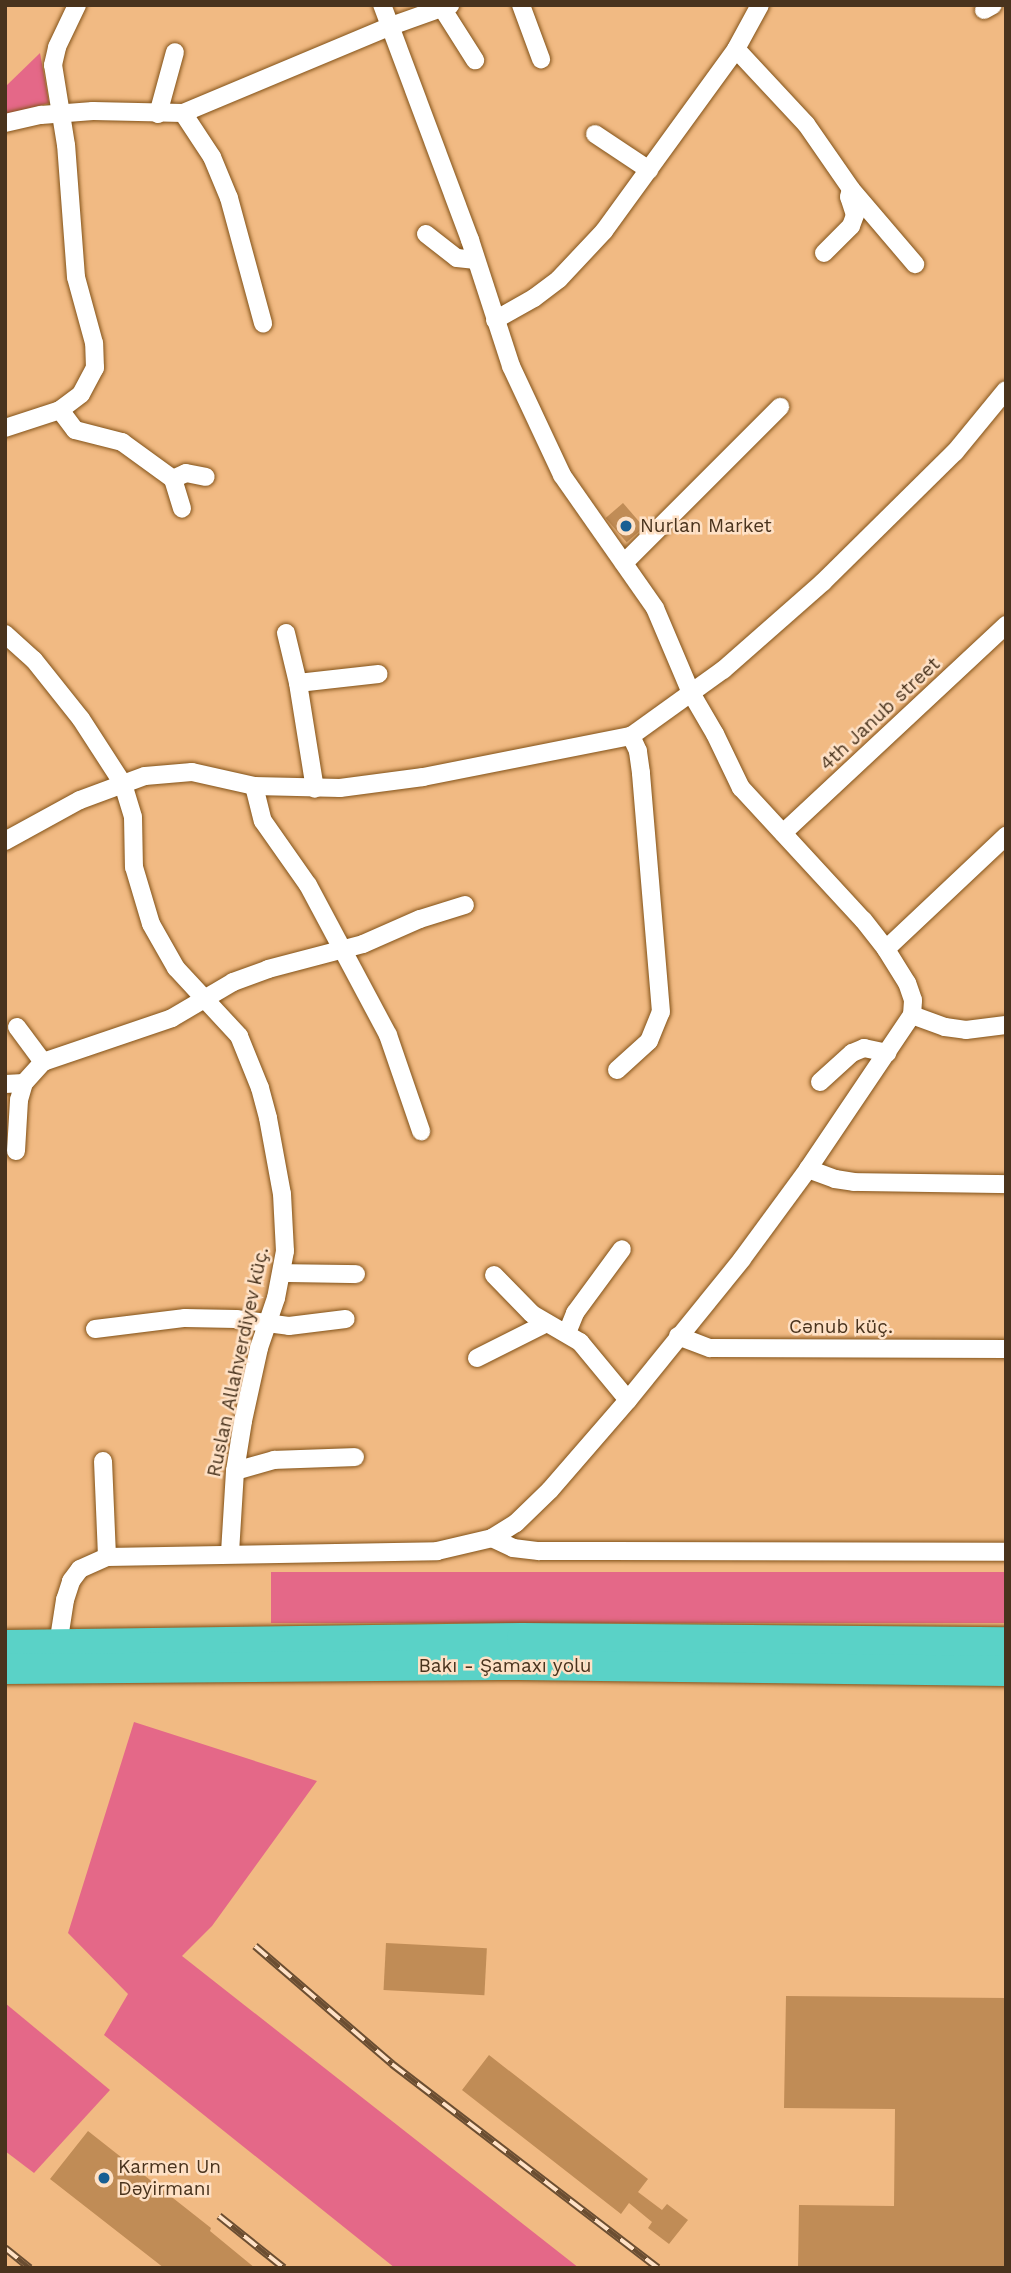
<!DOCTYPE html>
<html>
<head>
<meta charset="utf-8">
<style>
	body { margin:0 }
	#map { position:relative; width:1011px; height:2273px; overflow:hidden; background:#f1ba83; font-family:"Work Sans",sans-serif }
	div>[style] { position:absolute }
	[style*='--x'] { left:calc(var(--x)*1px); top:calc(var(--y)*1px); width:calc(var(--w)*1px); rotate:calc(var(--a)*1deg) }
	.green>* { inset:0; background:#e46888; transform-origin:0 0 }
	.building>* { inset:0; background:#c08c56; transform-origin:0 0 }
	.roads { filter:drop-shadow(0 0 2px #825218) drop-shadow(0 0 2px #825218) }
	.minor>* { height:18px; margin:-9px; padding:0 9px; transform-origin:9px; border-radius:9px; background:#fff }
	.trunk>* { height:30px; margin:-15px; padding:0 15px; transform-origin:15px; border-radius:15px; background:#5ad2c7 }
	.rail>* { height:8px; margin-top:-4px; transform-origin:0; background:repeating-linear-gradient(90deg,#fee1c6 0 16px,#6b4e32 0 32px); box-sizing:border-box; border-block:2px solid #6b4e32 }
	.dots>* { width:19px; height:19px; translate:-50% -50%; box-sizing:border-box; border:4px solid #fee1c6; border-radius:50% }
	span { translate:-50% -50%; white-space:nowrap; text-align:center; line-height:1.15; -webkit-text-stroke:5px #fee1c6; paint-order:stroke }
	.poi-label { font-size:19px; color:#49331d }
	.left { translate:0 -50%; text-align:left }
	.street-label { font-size:19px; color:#49331d }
	.frame { position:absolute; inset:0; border:7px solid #49331d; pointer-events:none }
</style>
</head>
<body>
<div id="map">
	<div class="green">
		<i style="clip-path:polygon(40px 53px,49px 103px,5px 115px,5px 87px)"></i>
		<i style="left:271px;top:1572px;width:735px;height:51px"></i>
		<i style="clip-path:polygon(134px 1722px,317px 1781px,212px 1926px,182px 1956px,579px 2268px,395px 2268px,104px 2035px,128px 1994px,68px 1933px)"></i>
		<i style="clip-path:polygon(5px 2003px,110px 2090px,34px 2173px,5px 2151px)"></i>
	</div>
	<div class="building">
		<i style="left:623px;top:503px;width:32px;height:23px;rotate:49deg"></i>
		<i style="left:386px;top:1943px;width:101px;height:47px;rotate:3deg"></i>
		<i style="clip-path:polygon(786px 1996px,1006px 1998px,1006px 2268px,798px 2268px,799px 2205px,894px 2206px,895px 2109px,784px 2108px)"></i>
		<i style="clip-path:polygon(489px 2055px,648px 2179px,638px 2192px,662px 2210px,667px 2204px,688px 2220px,669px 2244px,648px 2228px,652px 2222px,629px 2203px,621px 2214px,462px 2090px)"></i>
		<i style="clip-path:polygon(88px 2131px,211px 2228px,210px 2231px,255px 2268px,164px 2268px,50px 2179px)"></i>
	</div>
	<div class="roads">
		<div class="minor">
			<i style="--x:521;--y:5;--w:58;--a:69.7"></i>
			<i style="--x:442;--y:8;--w:62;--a:57.6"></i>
			<i style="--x:984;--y:10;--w:10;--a:-29"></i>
			<i style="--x:736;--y:49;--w:103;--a:47"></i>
			<i style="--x:806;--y:124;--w:79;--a:55.3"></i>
			<i style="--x:851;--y:189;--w:99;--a:49.5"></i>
			<i style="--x:183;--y:113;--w:53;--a:56.6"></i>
			<i style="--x:212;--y:157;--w:44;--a:67.5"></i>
			<i style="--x:229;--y:198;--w:130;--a:74.8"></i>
			<i style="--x:158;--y:114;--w:64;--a:-74.7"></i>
			<i style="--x:5;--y:123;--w:37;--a:-13"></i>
			<i style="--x:41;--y:115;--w:52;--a:-4.4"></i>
			<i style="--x:93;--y:111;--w:90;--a:1.3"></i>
			<i style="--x:183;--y:113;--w:225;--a:-22.7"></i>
			<i style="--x:391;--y:26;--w:63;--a:-19.6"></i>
			<i style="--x:595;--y:134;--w:65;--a:33.7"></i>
			<i style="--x:426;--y:234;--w:39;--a:38"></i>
			<i style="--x:457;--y:258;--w:19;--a:6"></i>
			<i style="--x:824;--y:253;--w:38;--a:-45"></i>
			<i style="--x:851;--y:226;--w:12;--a:-70"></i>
			<i style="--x:855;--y:215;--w:19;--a:-108"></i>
			<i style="--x:849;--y:197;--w:8;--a:-76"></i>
			<i style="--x:495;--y:320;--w:45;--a:-29.4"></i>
			<i style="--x:534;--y:298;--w:31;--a:-37"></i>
			<i style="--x:559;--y:279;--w:66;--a:-46.8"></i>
			<i style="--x:604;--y:231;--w:225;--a:-54"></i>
			<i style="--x:736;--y:49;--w:50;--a:-61.4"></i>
			<i style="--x:60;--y:410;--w:25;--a:53"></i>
			<i style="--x:75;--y:430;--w:49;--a:14.3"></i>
			<i style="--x:122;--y:442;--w:63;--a:36"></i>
			<i style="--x:173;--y:479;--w:14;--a:-25"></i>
			<i style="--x:186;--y:473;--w:20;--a:11"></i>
			<i style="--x:5;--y:428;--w:58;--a:-18.1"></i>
			<i style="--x:60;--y:410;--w:26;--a:-37"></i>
			<i style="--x:81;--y:394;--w:30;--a:-62"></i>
			<i style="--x:95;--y:368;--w:25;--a:-92"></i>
			<i style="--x:94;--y:343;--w:68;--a:-105.3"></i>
			<i style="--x:76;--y:277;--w:132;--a:-94.3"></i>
			<i style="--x:66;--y:145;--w:81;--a:-99.2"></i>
			<i style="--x:53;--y:65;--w:18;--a:-77"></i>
			<i style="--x:57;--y:47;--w:47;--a:-64.5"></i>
			<i style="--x:173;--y:479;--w:31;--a:73"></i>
			<i style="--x:624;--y:563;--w:221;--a:-45"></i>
			<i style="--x:286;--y:633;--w:51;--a:76.5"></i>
			<i style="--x:298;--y:683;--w:107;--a:80.9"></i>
			<i style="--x:5;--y:634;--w:39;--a:42"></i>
			<i style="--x:34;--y:660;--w:75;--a:51.5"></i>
			<i style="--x:81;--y:719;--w:77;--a:57.1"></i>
			<i style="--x:123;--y:784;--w:34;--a:73"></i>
			<i style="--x:133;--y:817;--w:50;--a:88.9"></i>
			<i style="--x:134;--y:867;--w:59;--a:73.4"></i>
			<i style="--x:151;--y:924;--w:51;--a:60.4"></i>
			<i style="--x:176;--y:968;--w:93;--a:47.2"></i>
			<i style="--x:239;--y:1036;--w:56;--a:68"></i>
			<i style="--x:260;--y:1088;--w:31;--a:75"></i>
			<i style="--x:268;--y:1118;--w:77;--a:79.6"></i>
			<i style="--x:282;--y:1194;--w:57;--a:87"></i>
			<i style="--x:285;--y:1251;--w:48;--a:100.8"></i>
			<i style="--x:276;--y:1298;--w:53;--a:108.8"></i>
			<i style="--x:259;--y:1348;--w:75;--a:102.4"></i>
			<i style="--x:243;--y:1421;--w:51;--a:99.1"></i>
			<i style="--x:235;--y:1471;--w:82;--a:93.5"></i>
			<i style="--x:298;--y:683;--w:81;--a:-6.4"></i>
			<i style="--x:254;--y:786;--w:36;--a:76"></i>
			<i style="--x:263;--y:821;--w:78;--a:54.9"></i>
			<i style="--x:308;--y:885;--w:170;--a:61.9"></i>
			<i style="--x:388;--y:1035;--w:102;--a:71"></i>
			<i style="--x:783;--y:833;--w:305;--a:-43"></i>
			<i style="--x:5;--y:841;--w:85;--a:-28.7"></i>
			<i style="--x:80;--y:800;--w:69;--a:-20.3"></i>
			<i style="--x:145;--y:776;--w:47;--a:-4.9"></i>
			<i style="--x:192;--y:772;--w:64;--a:12.7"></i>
			<i style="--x:254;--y:786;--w:86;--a:1.3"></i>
			<i style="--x:340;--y:788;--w:84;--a:-7.5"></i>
			<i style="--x:423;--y:777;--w:212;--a:-11.2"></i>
			<i style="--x:631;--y:736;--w:113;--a:-35.7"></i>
			<i style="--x:723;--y:670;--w:133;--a:-41.3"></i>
			<i style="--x:823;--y:582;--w:185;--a:-44.6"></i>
			<i style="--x:955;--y:452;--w:80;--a:-50.6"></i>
			<i style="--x:886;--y:949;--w:165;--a:-43.3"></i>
			<i style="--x:912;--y:1015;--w:35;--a:20"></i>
			<i style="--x:945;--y:1027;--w:21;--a:8"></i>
			<i style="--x:966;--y:1030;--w:40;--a:-7.1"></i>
			<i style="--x:17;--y:1027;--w:44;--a:53.4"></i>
			<i style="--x:617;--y:1070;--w:43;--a:-42.2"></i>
			<i style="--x:649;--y:1041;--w:31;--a:-68"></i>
			<i style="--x:661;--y:1012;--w:240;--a:-94.8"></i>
			<i style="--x:641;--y:773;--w:22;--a:-98"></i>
			<i style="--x:638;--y:751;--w:17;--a:-115"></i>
			<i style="--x:820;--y:1082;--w:43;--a:-42.2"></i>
			<i style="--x:852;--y:1053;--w:13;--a:-23"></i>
			<i style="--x:864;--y:1048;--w:24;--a:12"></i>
			<i style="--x:5;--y:1084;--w:19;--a:-3"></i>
			<i style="--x:16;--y:1151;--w:51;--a:-86.6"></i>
			<i style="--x:19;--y:1100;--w:18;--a:-74"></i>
			<i style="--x:24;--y:1083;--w:28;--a:-48"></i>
			<i style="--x:43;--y:1062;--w:136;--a:-18.8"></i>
			<i style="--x:172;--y:1018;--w:71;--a:-30.5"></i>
			<i style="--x:233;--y:982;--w:37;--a:-20"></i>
			<i style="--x:268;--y:969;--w:98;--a:-14.7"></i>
			<i style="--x:363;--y:944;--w:62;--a:-23.7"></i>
			<i style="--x:420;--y:919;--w:47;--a:-17.3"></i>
			<i style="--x:808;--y:1169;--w:29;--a:20"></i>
			<i style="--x:835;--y:1179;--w:19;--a:9"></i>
			<i style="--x:854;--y:1182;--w:152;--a:0.8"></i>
			<i style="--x:282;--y:1273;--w:74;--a:0.8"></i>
			<i style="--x:494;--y:1275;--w:54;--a:45.7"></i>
			<i style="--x:532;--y:1314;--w:56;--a:30.3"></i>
			<i style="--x:580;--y:1342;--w:75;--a:50.4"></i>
			<i style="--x:95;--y:1329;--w:91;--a:-7"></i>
			<i style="--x:185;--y:1318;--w:51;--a:1.1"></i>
			<i style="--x:236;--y:1319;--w:53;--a:7.5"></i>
			<i style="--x:289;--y:1326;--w:57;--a:-7"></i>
			<i style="--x:567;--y:1333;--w:22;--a:-68"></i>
			<i style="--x:575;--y:1313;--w:79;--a:-53.7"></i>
			<i style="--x:678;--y:1336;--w:34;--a:21"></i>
			<i style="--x:710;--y:1348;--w:296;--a:0.2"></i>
			<i style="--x:477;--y:1358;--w:78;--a:-26.6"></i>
			<i style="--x:103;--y:1461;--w:96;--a:87.6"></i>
			<i style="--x:235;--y:1471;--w:41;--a:-15.8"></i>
			<i style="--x:274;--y:1460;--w:81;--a:-2.1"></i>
			<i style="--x:492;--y:1538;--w:23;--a:25"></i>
			<i style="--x:513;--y:1548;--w:26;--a:7"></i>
			<i style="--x:539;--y:1551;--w:467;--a:0.1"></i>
			<i style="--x:58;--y:1645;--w:46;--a:-81.2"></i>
			<i style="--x:65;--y:1600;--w:20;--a:-72"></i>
			<i style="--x:71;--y:1581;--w:15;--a:-53"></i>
			<i style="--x:80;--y:1569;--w:30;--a:-24"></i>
			<i style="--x:107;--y:1557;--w:330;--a:-1"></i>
			<i style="--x:437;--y:1551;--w:57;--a:-13.3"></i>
			<i style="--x:492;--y:1538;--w:28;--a:-32"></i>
			<i style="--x:516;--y:1523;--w:47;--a:-44.1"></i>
			<i style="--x:550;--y:1490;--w:119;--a:-49.1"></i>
			<i style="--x:628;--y:1400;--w:181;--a:-51"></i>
			<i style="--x:742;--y:1259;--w:112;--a:-53.7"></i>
			<i style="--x:808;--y:1169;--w:186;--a:-56"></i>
			<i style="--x:912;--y:1015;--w:15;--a:-86"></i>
			<i style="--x:913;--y:1000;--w:18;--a:-109"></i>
			<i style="--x:907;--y:983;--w:40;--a:-122"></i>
			<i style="--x:886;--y:949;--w:37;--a:-128"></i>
			<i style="--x:863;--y:920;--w:180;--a:-132.7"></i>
			<i style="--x:741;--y:788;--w:60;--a:-115.7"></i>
			<i style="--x:715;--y:734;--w:48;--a:-120.3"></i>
			<i style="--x:691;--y:693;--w:92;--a:-113"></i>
			<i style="--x:655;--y:608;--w:162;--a:-125"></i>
			<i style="--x:562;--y:475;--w:120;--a:-115.1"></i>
			<i style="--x:511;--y:366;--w:133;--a:-108"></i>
			<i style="--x:470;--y:240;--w:251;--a:-110.5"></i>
		</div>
		<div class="trunk">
			<i style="--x:5;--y:1645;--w:517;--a:-0.78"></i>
			<i style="--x:522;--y:1638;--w:484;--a:0.5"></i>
			<i style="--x:5;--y:1669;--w:514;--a:-0.45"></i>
			<i style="--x:519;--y:1665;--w:487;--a:0.7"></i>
		</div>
	</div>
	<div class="rail">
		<i style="--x:255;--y:1946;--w:181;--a:40.7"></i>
		<i style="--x:392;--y:2064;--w:335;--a:37.5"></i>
		<i style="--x:219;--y:2216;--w:83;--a:38.7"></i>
		<i style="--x:5;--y:2248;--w:32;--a:39"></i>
	</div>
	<div class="dots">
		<i style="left:626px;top:526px;background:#185f93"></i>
		<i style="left:104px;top:2178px;background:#185f93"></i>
	</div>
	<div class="poi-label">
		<span class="left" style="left:640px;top:526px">Nurlan Market</span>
		<span class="left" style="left:118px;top:2178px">Karmen Un<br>Dəyirmanı</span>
	</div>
	<div class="street-label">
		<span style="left:880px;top:714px;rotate:-43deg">4th Janub street</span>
		<span style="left:841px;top:1327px">Cənub küç.</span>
		<span style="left:238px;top:1362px;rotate:-78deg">Ruslan Allahverdiyev küç.</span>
		<span style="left:505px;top:1666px">Bakı - Şamaxı yolu</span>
	</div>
	<div class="frame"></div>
</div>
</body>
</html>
